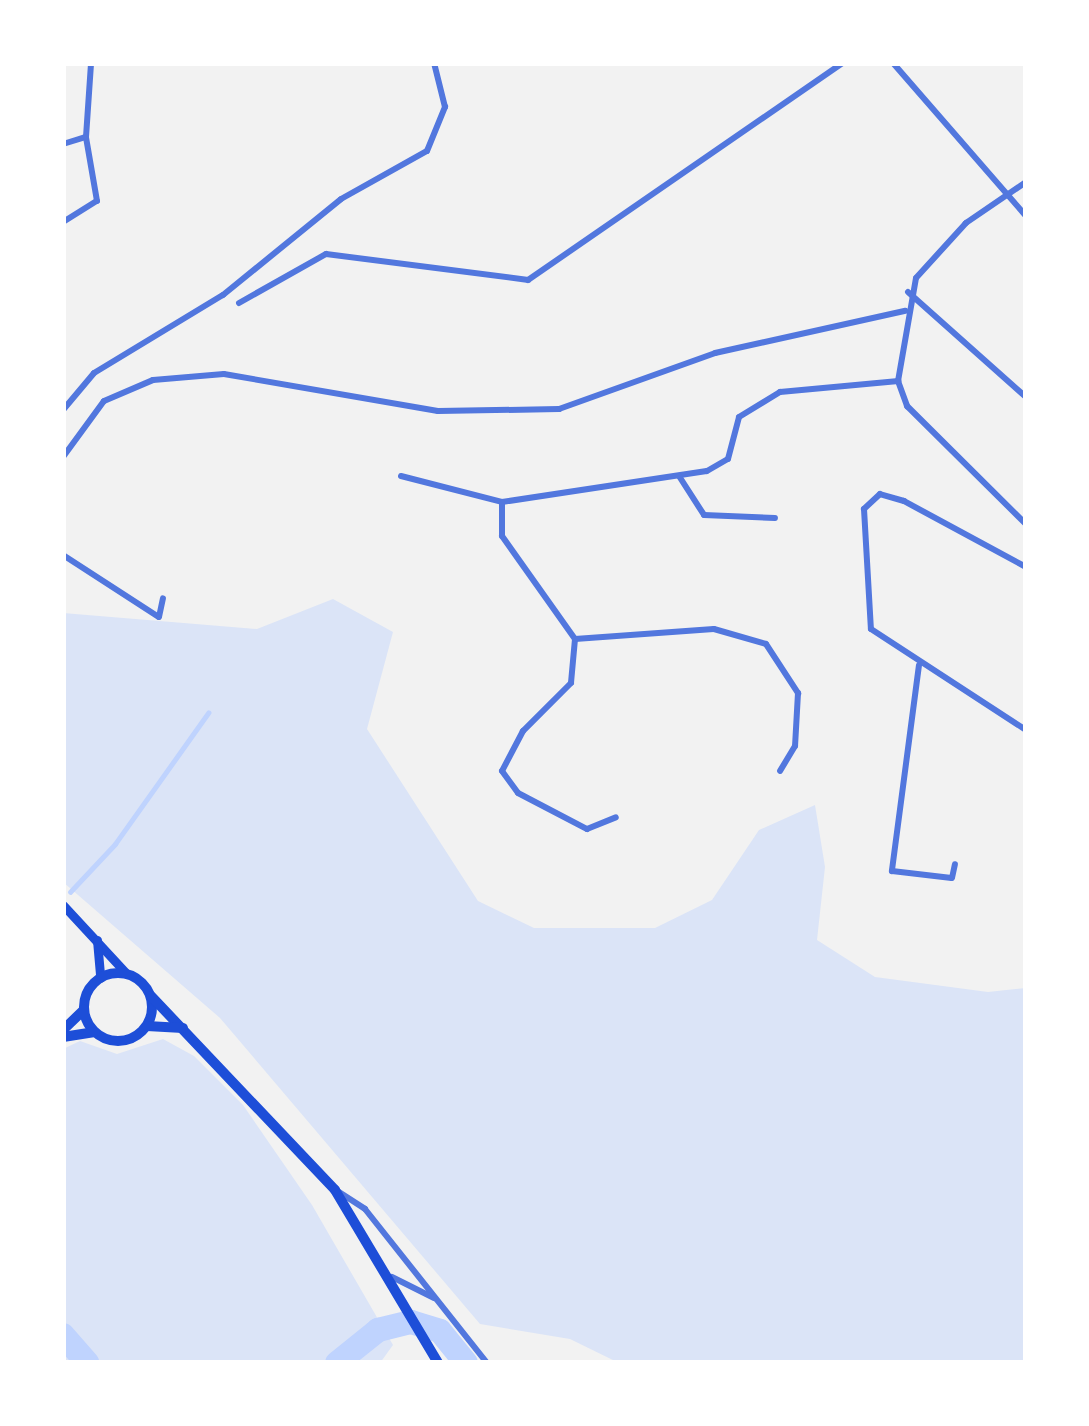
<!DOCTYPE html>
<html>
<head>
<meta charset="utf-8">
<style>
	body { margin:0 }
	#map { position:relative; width:1089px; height:1426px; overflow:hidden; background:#f2f2f2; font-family:"Nunito Sans",sans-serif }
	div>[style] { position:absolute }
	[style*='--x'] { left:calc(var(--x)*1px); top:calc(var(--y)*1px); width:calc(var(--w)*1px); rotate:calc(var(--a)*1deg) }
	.green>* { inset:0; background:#dbe4f7 }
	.stream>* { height:4.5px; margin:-2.25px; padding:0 2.25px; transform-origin:2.25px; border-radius:2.25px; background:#bfd3fe }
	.river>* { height:24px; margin:-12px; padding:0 12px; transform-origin:12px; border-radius:12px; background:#bfd3fe }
	.minor>* { height:6px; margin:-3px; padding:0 3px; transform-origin:3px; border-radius:3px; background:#5277de }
	.secondary>* { height:9px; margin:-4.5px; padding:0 4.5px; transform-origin:4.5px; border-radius:4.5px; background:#1d4ed8 }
	.primary>* { height:10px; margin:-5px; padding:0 5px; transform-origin:5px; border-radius:5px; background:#1d4ed8 }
	.primary>.ring { margin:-5px; padding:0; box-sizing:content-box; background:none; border:10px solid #1d4ed8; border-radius:50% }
	span { translate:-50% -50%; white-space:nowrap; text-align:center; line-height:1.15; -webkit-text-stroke:9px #fff; paint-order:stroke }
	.frame { position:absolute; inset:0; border:66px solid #fff; pointer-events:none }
</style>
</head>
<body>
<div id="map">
	<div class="green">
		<i style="clip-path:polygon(333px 599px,393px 632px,367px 729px,478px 901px,534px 928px,655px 928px,712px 900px,759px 830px,815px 805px,825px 867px,817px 940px,875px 977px,988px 992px,1026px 988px,1026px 1363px,619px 1363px,570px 1339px,480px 1324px,220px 1018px,63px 882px,63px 613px,257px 629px)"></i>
		<i style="clip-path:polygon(163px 1039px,194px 1056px,243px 1105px,312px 1205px,393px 1345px,380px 1363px,63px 1363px,63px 1049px,80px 1041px,117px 1054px)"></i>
	</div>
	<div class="stream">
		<i style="--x:70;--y:892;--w:66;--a:-46.8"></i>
		<i style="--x:115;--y:844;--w:161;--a:-54.6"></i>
	</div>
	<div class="river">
		<i style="--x:63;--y:1335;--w:37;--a:49"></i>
		<i style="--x:337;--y:1363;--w:53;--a:-38.8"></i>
		<i style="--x:378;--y:1330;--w:34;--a:-14"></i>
		<i style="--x:411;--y:1322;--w:30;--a:17"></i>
		<i style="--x:440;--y:1331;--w:41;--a:50.9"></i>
	</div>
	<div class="minor">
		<i style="--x:893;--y:63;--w:203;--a:49"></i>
		<i style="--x:63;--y:144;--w:24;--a:-17"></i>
		<i style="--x:1026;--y:182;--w:73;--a:145.7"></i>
		<i style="--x:966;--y:223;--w:74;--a:132.3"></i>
		<i style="--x:916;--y:278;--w:105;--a:99.9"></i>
		<i style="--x:898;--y:381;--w:27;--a:70"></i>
		<i style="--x:907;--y:406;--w:168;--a:44.8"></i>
		<i style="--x:63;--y:222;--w:40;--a:-32"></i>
		<i style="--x:97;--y:201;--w:65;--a:-99.8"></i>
		<i style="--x:86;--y:137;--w:74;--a:-86.1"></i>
		<i style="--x:908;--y:292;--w:158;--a:41.7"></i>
		<i style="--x:239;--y:303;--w:100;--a:-29.4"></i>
		<i style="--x:326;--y:254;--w:204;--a:7.3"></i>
		<i style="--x:528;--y:280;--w:383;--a:-34.6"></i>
		<i style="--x:63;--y:410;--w:48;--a:-50"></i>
		<i style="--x:94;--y:373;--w:151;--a:-31.2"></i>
		<i style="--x:223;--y:295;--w:152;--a:-39.1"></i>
		<i style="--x:341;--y:199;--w:98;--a:-29.2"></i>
		<i style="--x:427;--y:151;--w:48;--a:-67.8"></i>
		<i style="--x:445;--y:107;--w:45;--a:-104"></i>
		<i style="--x:63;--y:457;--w:69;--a:-53.8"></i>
		<i style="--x:104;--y:401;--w:53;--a:-23.2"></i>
		<i style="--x:153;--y:380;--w:71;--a:-4.8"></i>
		<i style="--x:224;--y:374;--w:217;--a:9.8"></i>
		<i style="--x:438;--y:411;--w:121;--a:-0.9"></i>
		<i style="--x:559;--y:409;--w:166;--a:-19.7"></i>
		<i style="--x:715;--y:353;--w:195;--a:-12.5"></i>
		<i style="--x:401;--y:476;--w:104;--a:14.4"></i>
		<i style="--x:502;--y:502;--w:207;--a:-8.6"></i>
		<i style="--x:707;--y:471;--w:24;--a:-30"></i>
		<i style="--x:728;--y:459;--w:43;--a:-75.3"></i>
		<i style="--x:739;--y:417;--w:48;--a:-31.4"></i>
		<i style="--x:780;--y:392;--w:119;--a:-5.3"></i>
		<i style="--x:679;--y:476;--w:46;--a:57.3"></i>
		<i style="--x:704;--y:515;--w:71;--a:2.4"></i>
		<i style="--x:502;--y:502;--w:34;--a:90"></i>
		<i style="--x:502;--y:536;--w:126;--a:54.7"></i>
		<i style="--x:575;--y:639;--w:139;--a:-4.1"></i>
		<i style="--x:714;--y:629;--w:54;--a:16.1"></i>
		<i style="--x:766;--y:644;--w:59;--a:56.9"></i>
		<i style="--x:798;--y:693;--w:53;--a:93.2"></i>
		<i style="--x:795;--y:746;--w:29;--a:121"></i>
		<i style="--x:63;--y:555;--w:114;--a:32.9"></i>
		<i style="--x:159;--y:617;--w:19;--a:-78"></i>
		<i style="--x:1026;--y:567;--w:139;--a:-151.6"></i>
		<i style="--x:904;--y:501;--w:25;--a:-164"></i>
		<i style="--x:880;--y:494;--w:22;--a:137"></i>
		<i style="--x:864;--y:509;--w:120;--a:86.7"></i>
		<i style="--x:871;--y:629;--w:185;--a:33.1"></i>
		<i style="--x:575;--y:639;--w:44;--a:95.2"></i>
		<i style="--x:571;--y:683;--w:68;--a:135"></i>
		<i style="--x:523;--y:731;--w:45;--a:117.7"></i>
		<i style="--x:502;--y:771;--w:27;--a:54"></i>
		<i style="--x:518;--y:793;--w:78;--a:27.6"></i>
		<i style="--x:587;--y:829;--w:31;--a:-22"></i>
		<i style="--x:919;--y:665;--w:208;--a:97.5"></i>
		<i style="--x:892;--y:871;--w:60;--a:6.7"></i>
		<i style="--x:952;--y:878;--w:14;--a:-78"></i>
		<i style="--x:339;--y:1192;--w:31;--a:33"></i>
		<i style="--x:365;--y:1209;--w:196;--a:51.6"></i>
		<i style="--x:392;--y:1277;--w:47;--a:26.6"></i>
	</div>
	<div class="secondary">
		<i style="--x:63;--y:905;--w:94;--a:47.2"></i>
		<i style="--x:97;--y:940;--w:38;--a:85"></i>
	</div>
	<div class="primary">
		<i class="ring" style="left:84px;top:973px;width:58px;height:58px"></i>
		<i style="--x:151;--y:996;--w:267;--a:46.5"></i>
		<i style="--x:335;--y:1190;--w:201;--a:59.2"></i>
		<i style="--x:147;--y:1026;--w:36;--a:3"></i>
		<i style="--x:63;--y:1030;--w:29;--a:-44"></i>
		<i style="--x:63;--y:1037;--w:32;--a:-9"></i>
	</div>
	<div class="frame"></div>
</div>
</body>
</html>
